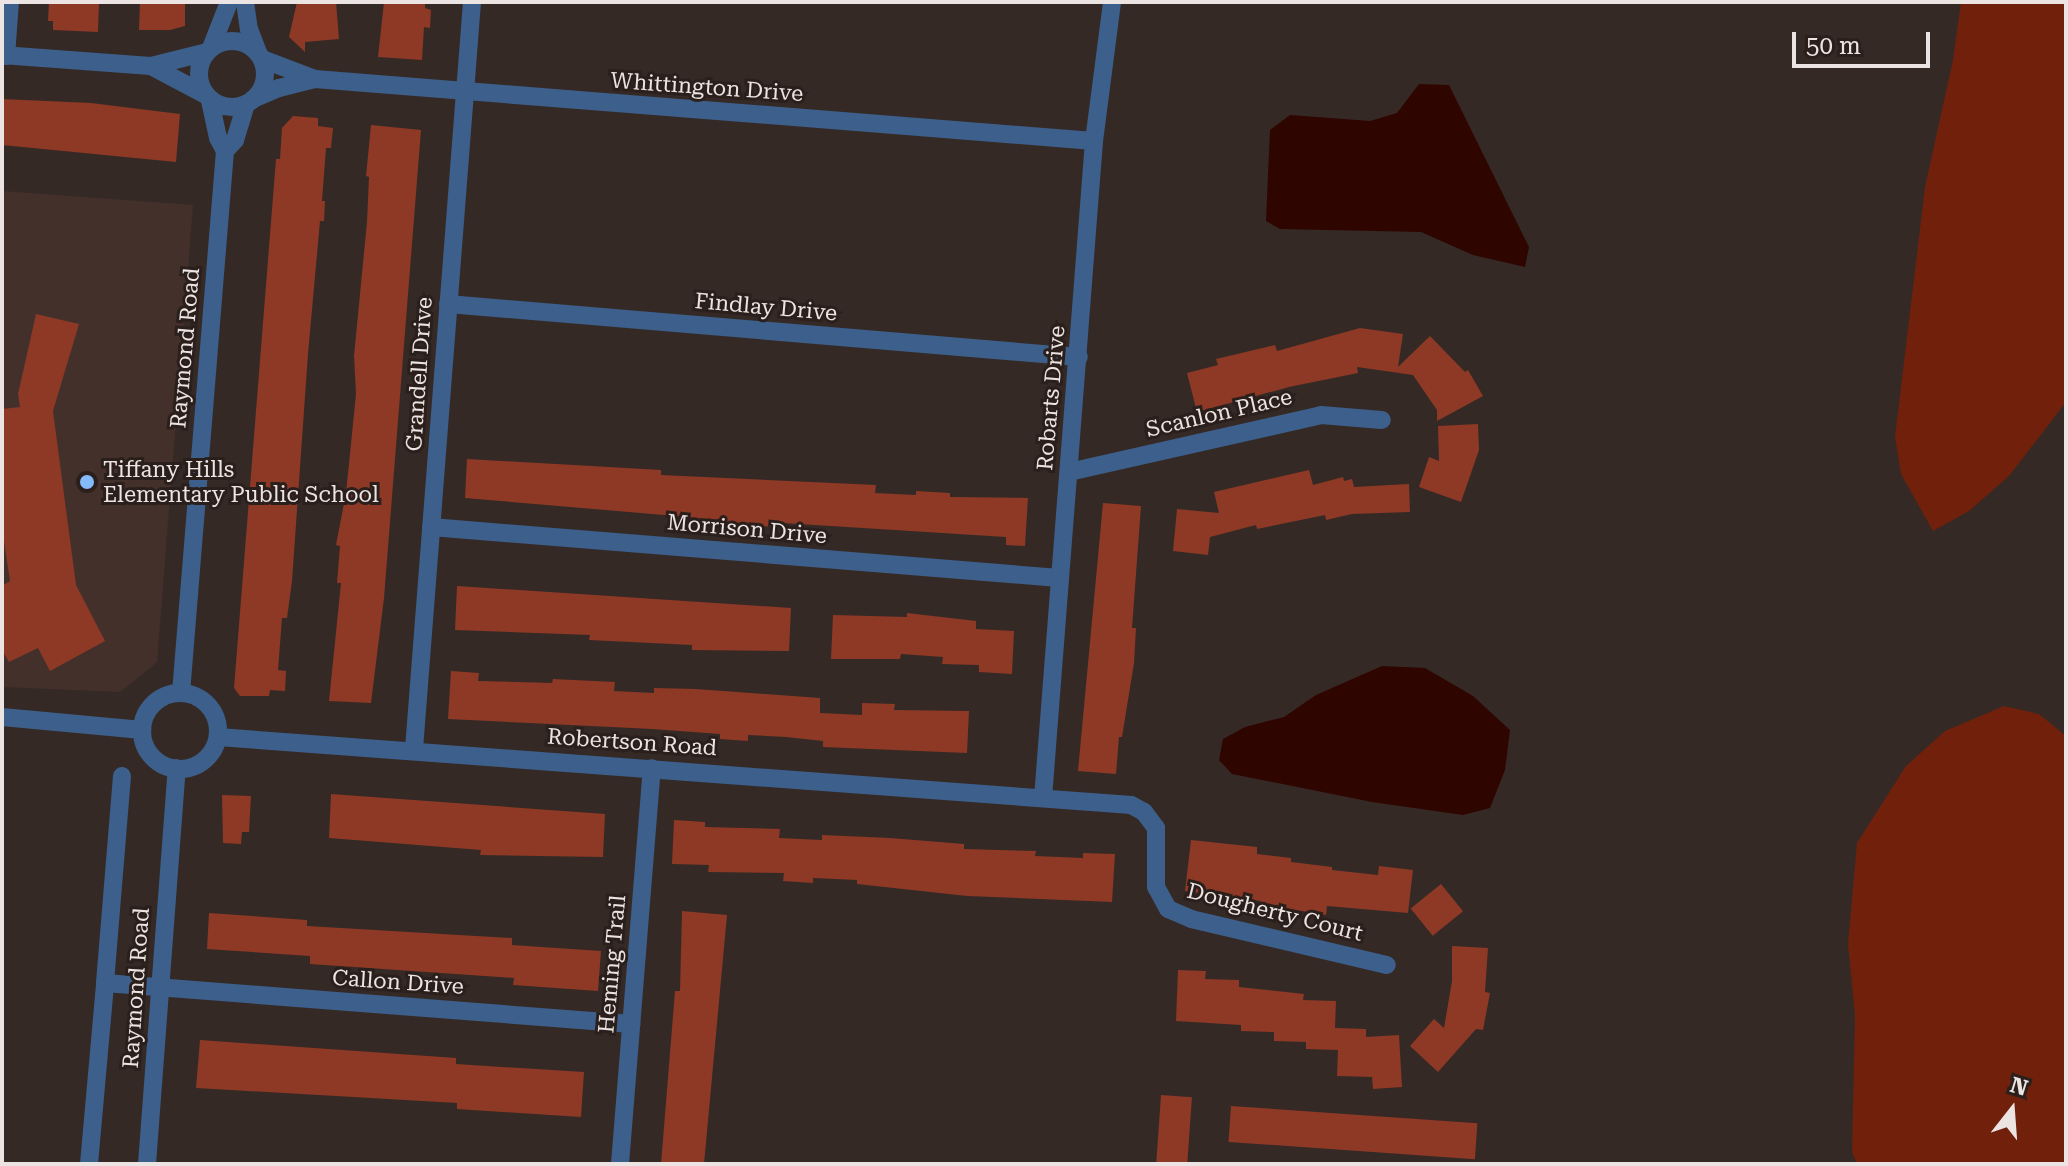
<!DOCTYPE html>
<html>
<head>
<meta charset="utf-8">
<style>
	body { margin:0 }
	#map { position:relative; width:2068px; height:1166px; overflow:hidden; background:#352926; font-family:"Roboto Serif",serif }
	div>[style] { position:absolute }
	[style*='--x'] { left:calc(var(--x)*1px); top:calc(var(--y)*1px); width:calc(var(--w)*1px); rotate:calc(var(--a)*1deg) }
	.built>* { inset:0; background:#43302b }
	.green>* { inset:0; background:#70200b }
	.water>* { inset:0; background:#2f0500 }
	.building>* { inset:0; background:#8d3925; transform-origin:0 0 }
	.minor>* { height:18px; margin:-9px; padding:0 9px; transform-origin:9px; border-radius:9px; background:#3c608b }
	.minor>.ring { margin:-9px; padding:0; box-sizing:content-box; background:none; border:18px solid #3c608b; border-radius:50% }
	.dots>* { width:22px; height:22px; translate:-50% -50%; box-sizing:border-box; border:4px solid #2b1f1c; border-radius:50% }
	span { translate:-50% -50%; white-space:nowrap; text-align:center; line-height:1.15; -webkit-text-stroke:6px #2b1f1c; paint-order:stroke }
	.street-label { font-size:22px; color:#ece4e2 }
	.poi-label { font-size:22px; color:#ece4e2 }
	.left { translate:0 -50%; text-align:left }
	.frame { position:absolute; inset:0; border:4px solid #ece4e2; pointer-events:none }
	.north { position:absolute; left:1972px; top:1070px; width:80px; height:80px; -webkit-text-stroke:6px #2b1f1c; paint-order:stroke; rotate:17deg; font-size:22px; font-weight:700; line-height:32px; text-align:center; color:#ece4e2 }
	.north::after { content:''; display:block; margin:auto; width:28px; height:36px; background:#ece4e2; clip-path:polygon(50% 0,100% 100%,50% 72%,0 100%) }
	.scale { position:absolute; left:1792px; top:32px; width:138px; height:36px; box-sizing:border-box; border:4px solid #ece4e2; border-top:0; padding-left:10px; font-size:24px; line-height:28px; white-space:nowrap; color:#ece4e2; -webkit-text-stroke:6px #2b1f1c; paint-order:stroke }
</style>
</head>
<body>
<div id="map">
	<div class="built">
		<i style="clip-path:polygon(2px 191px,193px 205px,157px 662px,120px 692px,2px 687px)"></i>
	</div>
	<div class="green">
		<i style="clip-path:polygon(1961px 2px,2066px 2px,2066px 402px,2009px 476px,1969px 511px,1933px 531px,1901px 474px,1895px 437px,1925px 187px,1953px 60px)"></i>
		<i style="clip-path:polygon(2004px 706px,2039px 714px,2066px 736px,2066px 1164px,1857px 1164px,1852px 1152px,1855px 1016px,1848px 944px,1857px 843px,1906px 766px,1945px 731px)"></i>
	</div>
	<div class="water">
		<i style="clip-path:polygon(1419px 84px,1449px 85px,1529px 247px,1525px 267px,1473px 255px,1421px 232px,1280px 229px,1266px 221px,1270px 130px,1290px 115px,1370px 121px,1397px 113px)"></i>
		<i style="clip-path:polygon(1382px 666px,1425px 668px,1473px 696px,1510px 730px,1505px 770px,1490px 808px,1463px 815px,1372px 802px,1232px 774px,1219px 760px,1223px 739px,1245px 727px,1284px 717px,1316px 695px)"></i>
	</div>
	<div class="building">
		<i style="clip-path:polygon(49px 2px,99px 3px,98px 32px,53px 30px,53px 21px,48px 21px)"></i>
		<i style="clip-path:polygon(140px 2px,185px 2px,185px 26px,170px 30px,139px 30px)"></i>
		<i style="clip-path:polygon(297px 2px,336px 2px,339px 39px,305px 42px,305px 52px,289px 37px)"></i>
		<i style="clip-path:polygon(384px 2px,425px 2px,425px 8px,431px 10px,430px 28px,424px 27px,422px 60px,378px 57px)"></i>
		<i style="clip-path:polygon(2px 99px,91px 103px,180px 114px,176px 162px,2px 145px)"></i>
		<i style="clip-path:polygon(293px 116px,318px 118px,318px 126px,333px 128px,331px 148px,326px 148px,322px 201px,325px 201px,324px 221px,320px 221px,308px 354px,292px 581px,287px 618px,282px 618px,278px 670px,286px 671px,285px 691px,270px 690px,269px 696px,240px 696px,234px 688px,276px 159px,280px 159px,282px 128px)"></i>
		<i style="clip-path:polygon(371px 125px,421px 130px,384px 598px,371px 703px,329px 701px,341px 583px,337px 583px,340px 546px,336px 545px,346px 493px,356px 394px,354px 356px,367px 222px,369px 177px,366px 176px)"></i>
		<i style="clip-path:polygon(36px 314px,79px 324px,53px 411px,76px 585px,105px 641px,50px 671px,38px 648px,9px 662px,2px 650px,2px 586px,10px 581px,2px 528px,2px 409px,20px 407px,18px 394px)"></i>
		<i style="clip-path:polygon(1360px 328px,1403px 334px,1398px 367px,1430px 336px,1465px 372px,1468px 370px,1483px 396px,1437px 421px,1437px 410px,1413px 375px,1357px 367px,1358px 373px,1289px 387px,1197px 412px,1187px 373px,1218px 365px,1216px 359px,1275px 345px,1277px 351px)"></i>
		<i style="clip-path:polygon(1478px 424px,1479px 450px,1461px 502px,1419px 487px,1429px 457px,1439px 461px,1438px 426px)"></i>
		<i style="clip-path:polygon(467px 459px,661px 470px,661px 475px,876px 485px,875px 493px,916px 495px,916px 491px,950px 493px,950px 497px,1028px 498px,1025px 546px,1006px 545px,1006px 537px,783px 523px,783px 527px,699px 524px,699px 518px,465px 498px)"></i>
		<i style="clip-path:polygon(1309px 470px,1313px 485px,1343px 477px,1344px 481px,1352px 479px,1354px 487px,1409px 484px,1410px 512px,1352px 514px,1326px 520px,1325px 515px,1257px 529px,1256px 525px,1210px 537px,1208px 555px,1173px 551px,1177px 509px,1219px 513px,1214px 492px)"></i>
		<i style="clip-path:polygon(1103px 503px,1141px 506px,1132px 628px,1136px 628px,1134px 663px,1122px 737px,1119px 737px,1116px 774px,1078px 771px)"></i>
		<i style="clip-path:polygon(457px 586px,791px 608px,789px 651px,692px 650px,692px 645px,589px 640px,590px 635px,455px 630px)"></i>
		<i style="clip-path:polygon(907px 613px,976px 621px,976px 629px,1014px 631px,1012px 674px,979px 672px,979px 665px,942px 664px,943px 657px,901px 654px,900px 659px,831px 659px,833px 615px,907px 617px)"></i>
		<i style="clip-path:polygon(451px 671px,479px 673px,478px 681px,552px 683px,553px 679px,615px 682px,614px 691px,654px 693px,654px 688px,696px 689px,820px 698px,820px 713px,862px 715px,862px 703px,895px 704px,894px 710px,969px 711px,967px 753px,823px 747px,823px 741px,786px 737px,748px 735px,748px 741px,720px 739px,720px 734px,652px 729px,448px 719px)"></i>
		<i style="clip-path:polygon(331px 794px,605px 814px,603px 857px,480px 855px,481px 850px,329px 838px)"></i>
		<i style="clip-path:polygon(222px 795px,251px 796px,249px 832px,242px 832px,241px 844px,223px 843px)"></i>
		<i style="clip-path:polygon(674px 820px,705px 822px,705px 827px,780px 829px,779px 838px,822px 840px,822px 835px,890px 838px,964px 844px,964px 849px,1036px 851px,1035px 856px,1083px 858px,1083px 853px,1115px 854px,1112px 902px,967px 896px,857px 884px,857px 880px,813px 878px,813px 883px,783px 881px,784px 873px,708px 872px,709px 865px,672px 864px)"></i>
		<i style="clip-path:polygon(1191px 840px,1257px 847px,1257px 854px,1291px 858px,1291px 862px,1332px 867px,1332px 870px,1378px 875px,1379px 866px,1413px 870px,1408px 913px,1327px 906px,1326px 915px,1260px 904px,1261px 901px,1185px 891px)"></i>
		<i style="left:1441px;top:884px;width:35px;height:39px;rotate:51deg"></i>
		<i style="clip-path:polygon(682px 911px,727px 915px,704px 1164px,661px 1164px,675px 991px,680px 991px)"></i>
		<i style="clip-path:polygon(209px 913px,307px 920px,307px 926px,512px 938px,512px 945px,601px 951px,598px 991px,513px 985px,514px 978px,310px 964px,310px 956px,207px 949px)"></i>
		<i style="clip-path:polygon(1452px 946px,1488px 948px,1485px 992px,1490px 993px,1483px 1030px,1476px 1029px,1438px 1072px,1410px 1046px,1434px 1019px,1444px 1028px,1452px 981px)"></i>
		<i style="clip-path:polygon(1178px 970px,1206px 971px,1205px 979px,1239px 980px,1239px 987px,1304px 994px,1303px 1000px,1336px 1001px,1335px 1028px,1366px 1029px,1366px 1037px,1399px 1035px,1402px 1087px,1373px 1089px,1372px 1077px,1337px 1076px,1338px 1050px,1306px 1049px,1306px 1042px,1274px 1041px,1274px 1032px,1241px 1031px,1241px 1025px,1176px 1021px)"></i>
		<i style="clip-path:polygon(200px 1040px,456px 1058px,456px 1064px,584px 1072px,581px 1117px,457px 1109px,457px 1103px,196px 1088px)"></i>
		<i style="left:1161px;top:1095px;width:31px;height:69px;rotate:4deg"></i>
		<i style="left:1231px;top:1106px;width:247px;height:36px;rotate:4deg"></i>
	</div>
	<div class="minor">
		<i style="--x:245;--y:2;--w:27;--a:82"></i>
		<i style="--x:249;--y:29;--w:26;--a:69"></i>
		<i class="ring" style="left:199px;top:41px;width:48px;height:48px"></i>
		<i style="--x:211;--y:48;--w:49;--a:-68.6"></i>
		<i style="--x:2;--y:55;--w:149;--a:4.2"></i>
		<i style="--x:151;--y:66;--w:58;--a:-14"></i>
		<i style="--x:6;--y:56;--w:54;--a:-85.8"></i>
		<i style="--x:262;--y:59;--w:57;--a:20.7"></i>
		<i style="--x:151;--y:66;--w:62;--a:27.8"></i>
		<i style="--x:253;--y:99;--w:28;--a:-23"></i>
		<i style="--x:279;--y:88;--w:37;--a:-14"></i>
		<i style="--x:315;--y:79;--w:781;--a:4.55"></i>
		<i style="--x:225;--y:151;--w:15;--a:-48"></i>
		<i style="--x:235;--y:140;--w:38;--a:-73"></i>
		<i style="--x:448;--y:304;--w:633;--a:4.8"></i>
		<i style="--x:1069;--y:472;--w:258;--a:-12.7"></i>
		<i style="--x:1321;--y:415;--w:61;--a:4.7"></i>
		<i style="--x:431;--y:527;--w:630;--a:4.64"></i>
		<i style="--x:181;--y:693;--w:544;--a:-85.36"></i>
		<i style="--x:225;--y:151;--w:15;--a:-118"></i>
		<i style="--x:218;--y:138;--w:40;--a:-102"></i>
		<i class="ring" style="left:142px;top:693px;width:58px;height:58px"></i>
		<i style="--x:2;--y:717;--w:141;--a:5.3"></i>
		<i style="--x:218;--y:737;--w:916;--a:4.26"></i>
		<i style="--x:1131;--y:805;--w:15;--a:28"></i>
		<i style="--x:1144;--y:812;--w:20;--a:53"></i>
		<i style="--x:1156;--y:828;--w:59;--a:90"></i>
		<i style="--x:1156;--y:887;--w:25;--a:61"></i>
		<i style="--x:1168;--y:909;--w:25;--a:23"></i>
		<i style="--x:1191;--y:919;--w:201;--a:13.2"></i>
		<i style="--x:414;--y:749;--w:749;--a:-85.56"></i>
		<i style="--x:122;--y:776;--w:208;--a:94.7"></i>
		<i style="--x:105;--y:983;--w:528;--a:4.46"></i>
		<i style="--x:1043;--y:798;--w:659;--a:-85.56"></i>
		<i style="--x:1094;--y:141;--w:140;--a:-82.6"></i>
		<i style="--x:89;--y:1164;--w:182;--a:-84.9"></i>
		<i style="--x:147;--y:1164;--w:397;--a:-85.7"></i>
		<i style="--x:620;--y:1164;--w:397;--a:-85.4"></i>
	</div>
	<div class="dots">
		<i style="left:87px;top:482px;background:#86bbfb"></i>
	</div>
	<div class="street-label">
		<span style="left:707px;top:87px;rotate:4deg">Whittington Drive</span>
		<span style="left:766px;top:307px;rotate:5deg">Findlay Drive</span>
		<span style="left:185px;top:348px;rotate:-85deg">Raymond Road</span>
		<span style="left:419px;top:374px;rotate:-86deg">Grandell Drive</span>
		<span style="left:1051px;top:398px;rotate:-85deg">Robarts Drive</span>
		<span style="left:1219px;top:413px;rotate:-13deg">Scanlon Place</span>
		<span style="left:747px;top:529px;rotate:5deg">Morrison Drive</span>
		<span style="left:632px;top:742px;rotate:4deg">Robertson Road</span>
		<span style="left:1275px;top:912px;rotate:14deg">Dougherty Court</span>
		<span style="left:612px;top:964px;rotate:-85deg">Heming Trail</span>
		<span style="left:398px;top:982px;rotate:4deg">Callon Drive</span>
		<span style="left:136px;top:988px;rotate:-86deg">Raymond Road</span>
	</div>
	<div class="poi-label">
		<span class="left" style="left:103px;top:482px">Tiffany Hills<br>Elementary Public School</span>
	</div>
	<div class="frame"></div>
	<div class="north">N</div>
	<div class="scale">50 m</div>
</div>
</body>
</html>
